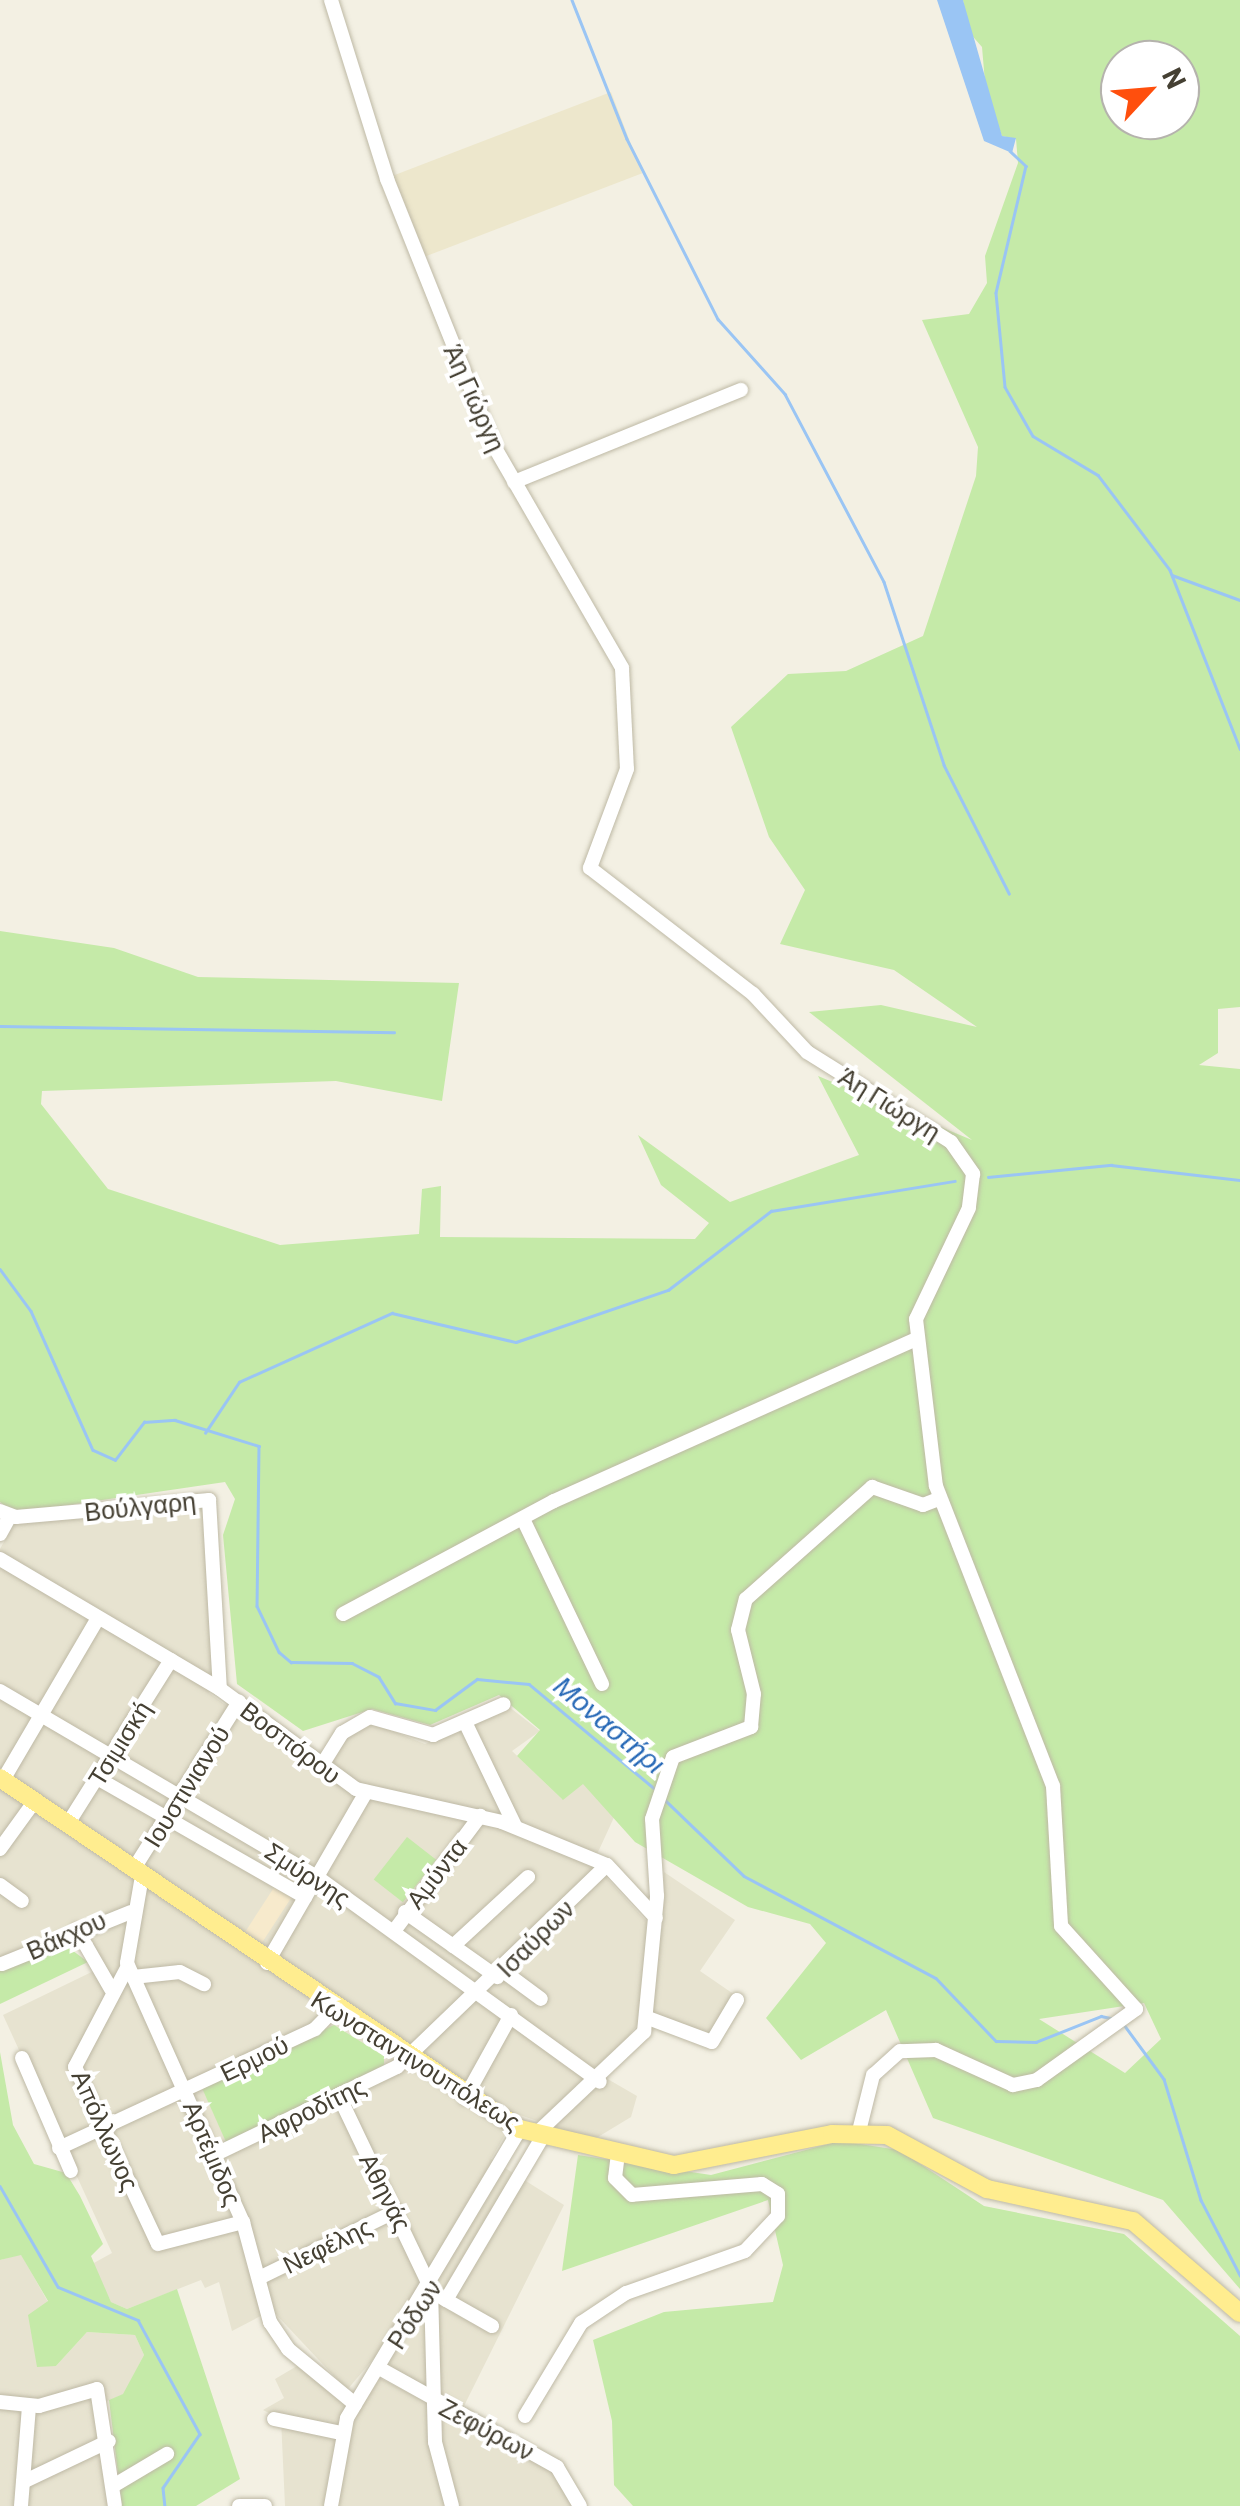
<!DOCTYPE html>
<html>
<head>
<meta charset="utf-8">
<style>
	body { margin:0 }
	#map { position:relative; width:1240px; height:2506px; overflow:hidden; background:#f3f0e3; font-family:Barlow,sans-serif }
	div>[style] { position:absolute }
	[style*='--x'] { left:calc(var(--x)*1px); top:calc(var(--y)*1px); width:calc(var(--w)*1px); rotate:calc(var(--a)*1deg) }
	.residential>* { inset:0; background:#e7e3d0 }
	.commercial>* { inset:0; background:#f7eacc; transform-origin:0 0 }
	.education>* { inset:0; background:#ede7cc; transform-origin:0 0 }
	.green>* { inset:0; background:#c5eaa8; transform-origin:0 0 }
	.water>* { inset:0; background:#9ac5f4 }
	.stream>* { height:2.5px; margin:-1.25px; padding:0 1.25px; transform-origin:1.25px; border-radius:1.25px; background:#9ac5f4 }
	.roads { filter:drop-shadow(0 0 2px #beb9a5) drop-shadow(0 0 2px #beb9a5) }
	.minor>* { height:14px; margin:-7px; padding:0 7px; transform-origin:7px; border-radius:7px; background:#fff }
	.major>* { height:18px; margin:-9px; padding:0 9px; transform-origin:9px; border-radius:9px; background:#ffed8f }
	span { translate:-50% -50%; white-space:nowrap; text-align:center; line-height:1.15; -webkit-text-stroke:8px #fff; paint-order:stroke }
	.street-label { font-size:25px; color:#454033 }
	.water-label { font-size:28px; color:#2668b6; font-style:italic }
	.north { position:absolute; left:1100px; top:40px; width:100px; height:100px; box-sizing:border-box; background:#fff; border:2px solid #b5b3ad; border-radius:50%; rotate:64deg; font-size:28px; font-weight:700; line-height:40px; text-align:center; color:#454033 }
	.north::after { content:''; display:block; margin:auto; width:35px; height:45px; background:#ff4f0d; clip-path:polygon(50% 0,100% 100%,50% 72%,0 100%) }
</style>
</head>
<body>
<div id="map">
	<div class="residential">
		<i style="clip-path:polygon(209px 1505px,222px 1668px,209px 1693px,322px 1775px,342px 1739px,368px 1721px,425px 1744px,508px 1706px,540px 1731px,512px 1751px,562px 1799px,583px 1783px,616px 1813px,593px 1863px,648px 1923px,662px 1929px,664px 1872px,735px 1920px,700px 1971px,735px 1995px,710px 2037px,641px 2020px,599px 2074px,637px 2096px,631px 2117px,593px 2140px,517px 2114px,491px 2159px,564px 2205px,461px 2412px,374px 2358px,347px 2390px,272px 2310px,232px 2331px,219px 2282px,205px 2288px,201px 2280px,127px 2309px,111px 2302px,92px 2264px,112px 2253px,3px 2015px,104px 1966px,82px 1920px,0 1959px,0 1549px,15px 1522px)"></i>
		<i style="clip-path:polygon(21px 2254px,48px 2302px,56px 2366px,87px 2332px,135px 2335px,144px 2355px,124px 2394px,98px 2405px,109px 2506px,0 2506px,0 2260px)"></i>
		<i style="clip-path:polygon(297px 2366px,357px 2413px,380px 2378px,557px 2471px,575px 2506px,285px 2506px,281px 2419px,263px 2410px,284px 2398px,275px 2379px)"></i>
	</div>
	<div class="commercial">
		<i style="left:275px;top:1886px;width:20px;height:55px;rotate:33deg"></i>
	</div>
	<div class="education">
		<i style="left:611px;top:92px;width:87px;height:240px;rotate:69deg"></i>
	</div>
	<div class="green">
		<i style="clip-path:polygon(evenodd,963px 0,1240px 0,1240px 1007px,1218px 1009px,1218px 1053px,1199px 1065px,1240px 1069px,1240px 2289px,1163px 2200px,933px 2118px,886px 2010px,801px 2060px,766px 2018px,826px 1943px,810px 1924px,748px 1907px,635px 1842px,583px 1784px,563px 1800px,517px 1756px,540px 1730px,499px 1695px,430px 1725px,372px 1709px,303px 1731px,237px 1684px,223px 1535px,235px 1499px,225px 1482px,14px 1513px,0 1502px,0 931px,114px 948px,198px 977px,459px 983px,442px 1101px,336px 1081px,42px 1091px,41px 1104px,108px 1189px,280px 1245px,419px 1234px,422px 1189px,441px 1186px,440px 1237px,695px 1239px,709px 1223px,661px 1185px,638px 1135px,730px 1202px,859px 1155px,818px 1076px,972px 1140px,809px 1012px,881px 1005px,977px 1027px,894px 970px,780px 944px,805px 890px,769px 837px,731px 727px,788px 674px,846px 671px,923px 636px,976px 476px,978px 447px,922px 320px,969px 314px,987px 283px,985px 256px,1018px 163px,1016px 139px,1002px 136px,986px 94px,982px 47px,968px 31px,963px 0,1120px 60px,1180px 60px,1180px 120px,1120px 120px,1120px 60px,963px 0,1144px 2003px,1161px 2039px,1125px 2073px,1039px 2019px,1144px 2003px)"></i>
		<i style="left:407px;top:1837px;width:37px;height:54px;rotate:38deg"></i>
		<i style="clip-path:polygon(61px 1942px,88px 1962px,0 2004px,0 1970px)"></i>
		<i style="clip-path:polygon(334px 2025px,384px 2056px,384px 2067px,226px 2142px,202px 2088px)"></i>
		<i style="clip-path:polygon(0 2052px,13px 2125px,34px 2164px,66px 2173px,80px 2196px,103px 2244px,91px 2256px,111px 2302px,127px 2309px,177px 2289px,240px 2479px,196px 2506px,122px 2506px,109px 2400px,123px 2394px,144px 2355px,135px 2335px,87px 2332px,56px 2366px,37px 2367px,28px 2315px,48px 2301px,21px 2255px,0 2260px)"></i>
		<i style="clip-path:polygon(840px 2141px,899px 2150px,984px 2206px,1124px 2234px,1240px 2336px,1240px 2506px,633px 2506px,614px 2485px,612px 2421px,593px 2340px,664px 2312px,773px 2302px,783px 2265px,768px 2200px,562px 2271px,578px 2155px,711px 2175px)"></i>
	</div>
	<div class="water">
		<i style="clip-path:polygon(937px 0,963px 0,1002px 136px,1016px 138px,1012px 153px,984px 141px)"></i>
	</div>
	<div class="stream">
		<i style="--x:572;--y:0;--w:149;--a:68.4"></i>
		<i style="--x:627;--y:139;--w:202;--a:63.2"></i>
		<i style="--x:718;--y:319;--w:101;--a:48.2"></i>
		<i style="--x:785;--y:394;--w:212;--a:62.2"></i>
		<i style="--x:884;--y:582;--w:193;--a:71.8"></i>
		<i style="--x:944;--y:765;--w:144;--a:63.1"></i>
		<i style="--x:1010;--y:151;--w:22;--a:43"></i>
		<i style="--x:1026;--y:166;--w:130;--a:103.3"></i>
		<i style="--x:996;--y:293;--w:94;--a:84.5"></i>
		<i style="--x:1005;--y:387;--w:56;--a:60.3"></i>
		<i style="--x:1033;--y:436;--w:76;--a:31"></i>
		<i style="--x:1098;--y:475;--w:119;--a:52.8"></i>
		<i style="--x:1170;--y:570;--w:192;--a:68.6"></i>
		<i style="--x:1172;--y:575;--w:72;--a:20.2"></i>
		<i style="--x:0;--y:1026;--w:394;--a:0.9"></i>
		<i style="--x:988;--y:1177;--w:124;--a:-5.6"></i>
		<i style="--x:1111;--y:1165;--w:130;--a:6.6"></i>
		<i style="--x:0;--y:1269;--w:52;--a:53.6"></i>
		<i style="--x:31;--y:1311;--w:152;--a:66"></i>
		<i style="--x:93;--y:1450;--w:24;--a:24"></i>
		<i style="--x:115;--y:1460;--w:48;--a:-52.7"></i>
		<i style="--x:144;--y:1422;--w:31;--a:-4"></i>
		<i style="--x:175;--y:1420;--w:88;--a:17.2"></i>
		<i style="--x:259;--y:1446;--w:160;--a:90.7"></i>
		<i style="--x:257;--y:1606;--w:51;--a:64.4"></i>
		<i style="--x:279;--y:1652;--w:16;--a:40"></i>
		<i style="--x:291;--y:1662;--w:61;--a:0.9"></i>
		<i style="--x:352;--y:1663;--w:30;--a:27"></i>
		<i style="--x:379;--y:1677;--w:31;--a:58"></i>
		<i style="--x:395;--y:1703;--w:41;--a:9.9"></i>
		<i style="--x:435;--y:1710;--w:52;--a:-36.4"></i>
		<i style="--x:477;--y:1679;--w:52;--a:5.5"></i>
		<i style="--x:529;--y:1684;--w:163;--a:39.8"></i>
		<i style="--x:205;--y:1433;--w:61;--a:-56.3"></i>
		<i style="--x:239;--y:1382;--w:168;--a:-24.3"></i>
		<i style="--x:392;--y:1313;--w:127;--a:13.2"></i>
		<i style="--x:516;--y:1342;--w:161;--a:-18.9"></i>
		<i style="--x:668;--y:1290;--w:130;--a:-37.5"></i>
		<i style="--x:771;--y:1211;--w:186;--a:-9.3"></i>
		<i style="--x:663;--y:1798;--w:112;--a:43.9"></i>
		<i style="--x:744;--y:1876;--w:217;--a:28"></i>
		<i style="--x:936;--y:1978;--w:87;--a:46.4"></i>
		<i style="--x:996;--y:2041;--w:40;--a:1.4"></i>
		<i style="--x:1036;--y:2042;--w:70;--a:-21.8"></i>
		<i style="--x:1101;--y:2016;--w:14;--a:12"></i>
		<i style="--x:1125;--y:2026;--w:66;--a:53.7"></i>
		<i style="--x:1164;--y:2079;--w:127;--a:73"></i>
		<i style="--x:1201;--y:2200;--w:85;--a:62.5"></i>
		<i style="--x:0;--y:2186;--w:116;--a:60.1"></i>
		<i style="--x:58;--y:2287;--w:87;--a:22.4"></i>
		<i style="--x:138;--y:2320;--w:130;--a:61.5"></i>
		<i style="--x:200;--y:2434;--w:65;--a:124.4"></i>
		<i style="--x:163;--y:2488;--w:18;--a:84"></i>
	</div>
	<div class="roads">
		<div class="minor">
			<i style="--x:331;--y:0;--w:188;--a:72.6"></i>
			<i style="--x:387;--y:179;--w:288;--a:68.2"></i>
			<i style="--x:494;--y:446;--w:256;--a:60"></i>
			<i style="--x:622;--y:668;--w:101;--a:87.2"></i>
			<i style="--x:627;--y:769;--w:106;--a:110.5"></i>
			<i style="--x:590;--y:868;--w:206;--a:37.7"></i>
			<i style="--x:753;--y:994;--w:79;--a:47"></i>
			<i style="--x:807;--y:1052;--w:170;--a:32"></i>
			<i style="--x:951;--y:1142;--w:39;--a:55"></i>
			<i style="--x:973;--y:1174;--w:34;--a:97"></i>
			<i style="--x:969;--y:1208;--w:123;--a:115.5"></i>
			<i style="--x:916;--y:1319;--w:168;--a:83.2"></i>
			<i style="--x:936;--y:1486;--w:322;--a:68.7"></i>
			<i style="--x:1053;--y:1786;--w:140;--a:86.7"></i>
			<i style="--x:1061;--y:1926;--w:112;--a:47.9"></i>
			<i style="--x:1136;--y:2009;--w:122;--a:144.4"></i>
			<i style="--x:1037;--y:2080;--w:25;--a:168"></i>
			<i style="--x:1013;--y:2085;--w:85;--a:-155.6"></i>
			<i style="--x:936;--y:2050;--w:36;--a:178"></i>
			<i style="--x:900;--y:2051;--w:36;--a:138"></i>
			<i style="--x:873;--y:2075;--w:58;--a:104"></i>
			<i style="--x:514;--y:482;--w:245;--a:-22.1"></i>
			<i style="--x:0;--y:1511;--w:17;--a:21"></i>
			<i style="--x:16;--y:1517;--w:194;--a:-5"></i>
			<i style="--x:209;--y:1500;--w:189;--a:86.7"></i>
			<i style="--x:523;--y:1519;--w:183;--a:64.4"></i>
			<i style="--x:0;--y:1534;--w:21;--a:-61"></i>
			<i style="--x:0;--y:1559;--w:256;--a:30.6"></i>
			<i style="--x:220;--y:1689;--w:169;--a:36.3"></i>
			<i style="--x:356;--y:1789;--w:150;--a:12.7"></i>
			<i style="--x:502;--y:1822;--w:113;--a:22.3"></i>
			<i style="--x:343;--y:1614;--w:239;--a:-28.2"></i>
			<i style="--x:554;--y:1501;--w:397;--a:-24.1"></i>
			<i style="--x:0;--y:1691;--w:368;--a:30.4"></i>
			<i style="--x:317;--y:1877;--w:349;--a:35.9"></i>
			<i style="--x:465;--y:1722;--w:115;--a:64.3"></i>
			<i style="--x:322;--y:1765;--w:38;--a:-58"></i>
			<i style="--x:342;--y:1733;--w:32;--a:-30"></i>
			<i style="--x:370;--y:1717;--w:66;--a:15.9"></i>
			<i style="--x:433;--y:1735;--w:77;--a:-23.6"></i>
			<i style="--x:97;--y:1778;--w:240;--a:29.8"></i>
			<i style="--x:3;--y:1780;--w:188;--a:-59.6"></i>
			<i style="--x:67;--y:1825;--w:195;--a:-57.8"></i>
			<i style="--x:0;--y:1849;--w:58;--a:-54.1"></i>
			<i style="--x:133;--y:1870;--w:199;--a:-57.8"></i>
			<i style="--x:142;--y:1876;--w:88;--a:99.8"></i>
			<i style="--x:127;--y:1963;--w:284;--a:65.9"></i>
			<i style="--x:243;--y:2222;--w:104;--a:74.9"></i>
			<i style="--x:270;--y:2322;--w:32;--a:56"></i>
			<i style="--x:288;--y:2349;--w:87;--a:39.4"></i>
			<i style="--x:0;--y:1885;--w:27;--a:36"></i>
			<i style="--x:405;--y:1912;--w:113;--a:35.2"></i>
			<i style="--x:77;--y:1930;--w:68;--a:60"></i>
			<i style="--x:394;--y:1931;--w:144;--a:-53.2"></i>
			<i style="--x:453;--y:1946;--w:102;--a:-42.6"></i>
			<i style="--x:267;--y:1963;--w:198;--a:-59.9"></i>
			<i style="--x:2;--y:1964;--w:139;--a:-22"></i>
			<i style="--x:128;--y:1966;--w:114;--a:117.7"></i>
			<i style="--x:75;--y:2067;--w:195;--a:64.9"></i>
			<i style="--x:158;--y:2244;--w:88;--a:-14.5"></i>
			<i style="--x:503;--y:1971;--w:47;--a:36.4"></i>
			<i style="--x:133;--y:1977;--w:47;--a:-6.1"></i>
			<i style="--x:180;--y:1972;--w:27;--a:27"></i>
			<i style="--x:648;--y:2018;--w:68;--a:20.6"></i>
			<i style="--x:712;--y:2042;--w:49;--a:-59.2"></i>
			<i style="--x:22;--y:2058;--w:123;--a:66.6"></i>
			<i style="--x:339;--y:2096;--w:214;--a:64.5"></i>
			<i style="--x:431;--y:2289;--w:153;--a:88.5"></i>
			<i style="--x:435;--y:2442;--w:66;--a:75.1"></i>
			<i style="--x:465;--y:2098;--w:95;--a:-61"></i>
			<i style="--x:536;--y:2134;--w:149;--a:-43.4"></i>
			<i style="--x:644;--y:2032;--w:137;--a:-84.5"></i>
			<i style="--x:657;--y:1896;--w:77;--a:-93.7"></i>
			<i style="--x:652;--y:1819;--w:65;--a:-71.3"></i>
			<i style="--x:673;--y:1757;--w:84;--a:-21"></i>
			<i style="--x:751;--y:1727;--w:33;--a:-85"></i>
			<i style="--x:754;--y:1694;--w:66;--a:-104"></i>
			<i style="--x:738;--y:1630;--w:32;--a:-76"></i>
			<i style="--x:746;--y:1599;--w:169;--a:-41.6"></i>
			<i style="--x:872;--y:1487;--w:54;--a:19.4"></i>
			<i style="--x:923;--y:1505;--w:17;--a:-21"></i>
			<i style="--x:59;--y:2148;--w:282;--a:-24.9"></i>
			<i style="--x:315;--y:2029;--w:28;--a:-46"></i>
			<i style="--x:214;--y:2155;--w:203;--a:-25.7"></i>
			<i style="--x:397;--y:2067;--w:291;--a:-43.9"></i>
			<i style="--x:607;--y:1865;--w:72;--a:47.2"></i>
			<i style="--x:259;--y:2278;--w:153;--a:-26.1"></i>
			<i style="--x:439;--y:2296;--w:61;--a:29.5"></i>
			<i style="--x:446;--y:2300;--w:191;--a:-59.4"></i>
			<i style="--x:379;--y:2368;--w:204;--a:29.1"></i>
			<i style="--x:557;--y:2467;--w:45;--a:59.5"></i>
			<i style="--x:0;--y:2402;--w:39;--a:6"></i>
			<i style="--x:39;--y:2406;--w:60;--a:-16.3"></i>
			<i style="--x:97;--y:2389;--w:118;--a:81.3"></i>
			<i style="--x:525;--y:2416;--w:109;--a:-58.9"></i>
			<i style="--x:581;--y:2323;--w:54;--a:-33.7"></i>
			<i style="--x:626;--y:2293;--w:126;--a:-19.4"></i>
			<i style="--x:745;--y:2251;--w:48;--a:-46.7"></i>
			<i style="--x:778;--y:2216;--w:22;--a:-90"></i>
			<i style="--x:778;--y:2194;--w:19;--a:-148"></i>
			<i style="--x:762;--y:2184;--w:130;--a:175.2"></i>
			<i style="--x:632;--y:2195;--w:24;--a:-135"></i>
			<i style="--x:615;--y:2178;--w:23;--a:-83"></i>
			<i style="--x:274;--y:2419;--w:68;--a:11.8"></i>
			<i style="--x:23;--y:2482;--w:95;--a:-25.5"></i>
			<i style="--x:113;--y:2486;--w:63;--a:-30.7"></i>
			<i style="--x:21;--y:2506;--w:100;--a:-85.4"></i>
			<i style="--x:239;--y:2506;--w:26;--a:0"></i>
			<i style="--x:331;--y:2506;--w:89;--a:-79.7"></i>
			<i style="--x:347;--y:2418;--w:337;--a:-59.1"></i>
		</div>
		<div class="major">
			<i style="--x:0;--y:1778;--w:627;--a:34.02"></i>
			<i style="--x:520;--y:2129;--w:158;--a:13.2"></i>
			<i style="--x:674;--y:2165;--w:161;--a:-11.1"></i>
			<i style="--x:832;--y:2134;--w:55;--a:1"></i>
			<i style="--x:887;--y:2135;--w:114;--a:28.4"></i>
			<i style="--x:987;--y:2189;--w:149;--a:12.4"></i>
			<i style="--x:1133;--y:2221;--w:141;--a:40.7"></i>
		</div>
	</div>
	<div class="street-label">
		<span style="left:475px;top:398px;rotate:66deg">Άη Γιώργη</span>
		<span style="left:890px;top:1104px;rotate:32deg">Άη Γιώργη</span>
		<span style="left:140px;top:1506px;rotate:-6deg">Βούλγαρη</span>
		<span style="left:291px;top:1742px;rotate:37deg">Βοσπόρου</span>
		<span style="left:119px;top:1743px;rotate:-58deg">Τσιμισκή</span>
		<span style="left:186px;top:1786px;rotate:-58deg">Ιουστινιανού</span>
		<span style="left:436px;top:1873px;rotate:-52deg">Αμύντα</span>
		<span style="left:308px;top:1874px;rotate:33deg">Σμύρνης</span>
		<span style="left:66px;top:1935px;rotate:-24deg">Βάκχου</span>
		<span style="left:535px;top:1938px;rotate:-45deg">Ισαύρων</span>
		<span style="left:254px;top:2058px;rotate:-26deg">Ερμού</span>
		<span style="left:416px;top:2060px;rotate:32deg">Κωνσταντινουπόλεως</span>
		<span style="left:311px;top:2109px;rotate:-26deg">Αφροδίτης</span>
		<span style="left:106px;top:2130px;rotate:66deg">Απόλλωνος</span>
		<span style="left:213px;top:2153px;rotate:67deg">Αρτέμιδος</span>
		<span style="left:386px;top:2192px;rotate:63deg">Αθηνάς</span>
		<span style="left:327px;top:2245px;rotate:-26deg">Νεφέλης</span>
		<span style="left:414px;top:2314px;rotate:-57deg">Ρόδων</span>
		<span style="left:487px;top:2429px;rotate:28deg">Ζεφύρων</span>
	</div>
	<div class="water-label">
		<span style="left:610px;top:1724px;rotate:40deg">Μοναστήρι</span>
	</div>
	<div class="north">N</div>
</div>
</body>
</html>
